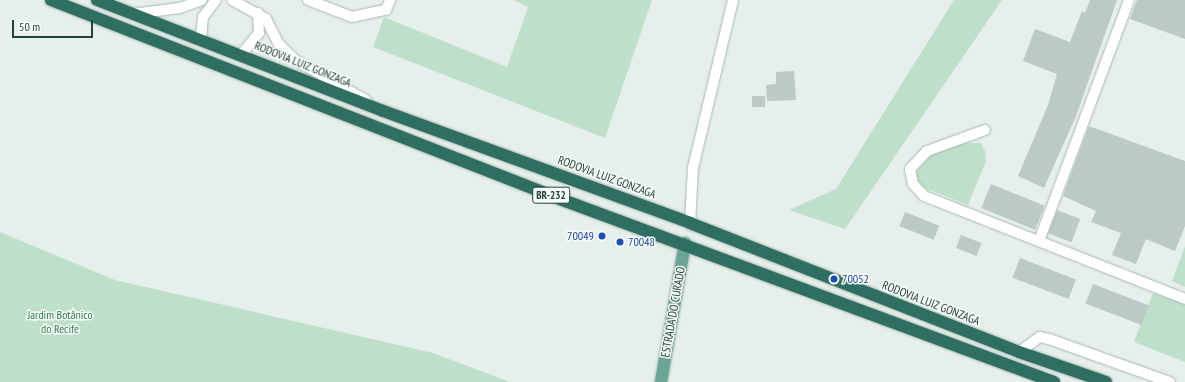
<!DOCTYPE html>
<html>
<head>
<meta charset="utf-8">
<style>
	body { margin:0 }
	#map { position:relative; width:1185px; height:382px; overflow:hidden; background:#e6efeb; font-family:"PT Sans Narrow",sans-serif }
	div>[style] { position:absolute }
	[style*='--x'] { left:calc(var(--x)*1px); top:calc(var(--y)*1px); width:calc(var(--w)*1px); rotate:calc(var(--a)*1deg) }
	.green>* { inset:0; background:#bfe0c8 }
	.building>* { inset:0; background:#bbcac4; transform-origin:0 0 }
	.roads { filter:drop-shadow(0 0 1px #a8b8b2) drop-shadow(0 0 1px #a8b8b2) }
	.minor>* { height:10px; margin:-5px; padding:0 5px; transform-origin:5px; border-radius:5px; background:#fff }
	.major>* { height:12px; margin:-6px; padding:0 6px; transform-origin:6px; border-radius:6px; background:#6aa596 }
	.highway>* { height:12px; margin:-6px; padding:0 6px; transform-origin:6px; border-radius:6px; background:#2f6f62 }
	.dots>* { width:11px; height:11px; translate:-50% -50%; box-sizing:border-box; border:2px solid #f7fbf9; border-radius:50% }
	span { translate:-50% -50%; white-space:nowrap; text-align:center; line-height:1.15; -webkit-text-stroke:3px #f7fbf9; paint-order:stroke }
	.shield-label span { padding:1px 3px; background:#f7fbf9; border:1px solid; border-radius:3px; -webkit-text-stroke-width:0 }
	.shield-label { font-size:11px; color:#24423a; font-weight:700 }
	.street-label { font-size:12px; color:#24423a }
	.transit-label { font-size:12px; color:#164399 }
	.right { translate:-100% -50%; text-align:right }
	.left { translate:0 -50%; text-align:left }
	.park-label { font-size:12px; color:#2d7a4b }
	.scale { position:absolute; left:12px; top:20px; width:81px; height:18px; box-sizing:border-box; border:2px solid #24423a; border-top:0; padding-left:5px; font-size:12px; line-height:14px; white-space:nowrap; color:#24423a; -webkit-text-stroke:3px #f7fbf9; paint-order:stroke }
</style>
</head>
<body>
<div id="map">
	<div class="green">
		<i style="clip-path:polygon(513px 0,652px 0,605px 138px,373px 47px,384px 17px,507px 67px,528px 7px)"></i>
		<i style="clip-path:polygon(954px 0,1002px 0,845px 229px,789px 210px,836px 189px)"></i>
		<i style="clip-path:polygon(963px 143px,981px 143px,985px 151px,986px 161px,968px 205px,922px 187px,915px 181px,915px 169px,923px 159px)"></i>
		<i style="clip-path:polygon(0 232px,115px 280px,433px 353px,510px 382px,0 382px)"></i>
		<i style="clip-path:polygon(1185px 246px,1185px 287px,1172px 281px)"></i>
		<i style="clip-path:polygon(1153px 293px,1185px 304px,1185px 362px,1134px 342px)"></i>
	</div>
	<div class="building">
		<i style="clip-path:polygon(1090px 0,1117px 0,1076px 116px,1044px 188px,1018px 176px,1048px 105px,1057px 74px,1023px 61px,1035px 29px,1070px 42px,1082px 11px,1085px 13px)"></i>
		<i style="clip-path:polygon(1137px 0,1185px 0,1185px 39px,1130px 19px)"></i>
		<i style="clip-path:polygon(794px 71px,796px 100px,767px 101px,766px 85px,776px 84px,776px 72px)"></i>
		<i style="left:752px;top:96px;width:13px;height:11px"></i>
		<i style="clip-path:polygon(1089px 126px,1185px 161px,1185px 226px,1175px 251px,1146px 239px,1136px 264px,1112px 255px,1121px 233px,1091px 222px,1096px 211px,1063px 196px)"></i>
		<i style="left:991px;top:184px;width:58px;height:26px;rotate:22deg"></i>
		<i style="left:1057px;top:210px;width:25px;height:25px;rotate:21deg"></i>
		<i style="left:905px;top:212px;width:37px;height:15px;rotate:22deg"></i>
		<i style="left:961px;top:235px;width:22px;height:14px;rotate:21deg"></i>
		<i style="left:1020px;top:258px;width:60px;height:21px;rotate:21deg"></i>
		<i style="left:1093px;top:284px;width:60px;height:21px;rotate:21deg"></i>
	</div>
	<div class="roads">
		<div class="minor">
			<i style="--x:232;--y:0;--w:39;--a:29"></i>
			<i style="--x:266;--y:19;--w:27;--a:63"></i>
			<i style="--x:278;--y:43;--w:24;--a:45"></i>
			<i style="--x:295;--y:60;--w:81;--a:29.4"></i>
			<i style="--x:308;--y:0;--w:47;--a:21.1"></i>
			<i style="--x:352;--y:17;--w:35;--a:-12"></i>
			<i style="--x:386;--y:10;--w:11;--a:-68"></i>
			<i style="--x:133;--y:14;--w:47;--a:-7.3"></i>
			<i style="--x:180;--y:8;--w:23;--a:-20"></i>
			<i style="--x:201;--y:39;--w:22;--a:-85"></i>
			<i style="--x:203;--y:17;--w:21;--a:-53"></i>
			<i style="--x:241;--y:55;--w:28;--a:-51"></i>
			<i style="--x:259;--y:33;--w:20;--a:-93"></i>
			<i style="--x:985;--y:130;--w:62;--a:160.1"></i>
			<i style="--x:927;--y:151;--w:25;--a:133"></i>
			<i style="--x:910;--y:169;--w:15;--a:79"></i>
			<i style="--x:913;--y:184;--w:16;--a:47"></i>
			<i style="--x:924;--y:196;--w:281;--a:21.5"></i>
			<i style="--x:690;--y:223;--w:55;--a:-86.9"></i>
			<i style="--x:693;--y:168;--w:173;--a:-76.6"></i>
			<i style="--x:1039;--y:241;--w:257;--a:-69.5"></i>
			<i style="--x:1019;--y:352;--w:26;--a:-36"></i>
			<i style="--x:1040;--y:337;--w:9;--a:13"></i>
			<i style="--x:1049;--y:339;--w:128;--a:19.6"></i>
		</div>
		<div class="major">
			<i style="--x:661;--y:382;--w:141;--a:-80.2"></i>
		</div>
		<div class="highway">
			<i style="--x:51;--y:0;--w:547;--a:21.35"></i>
			<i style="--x:560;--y:199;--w:527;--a:20.33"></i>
			<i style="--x:97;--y:0;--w:307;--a:21.2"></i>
			<i style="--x:383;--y:111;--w:327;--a:20"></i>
			<i style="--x:690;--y:223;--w:353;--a:21.4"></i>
			<i style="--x:1019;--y:352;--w:92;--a:19"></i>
		</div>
	</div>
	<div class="dots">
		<i style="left:602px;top:236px;background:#1a4fb4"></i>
		<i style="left:620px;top:242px;background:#1a4fb4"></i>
		<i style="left:834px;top:279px;background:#1a4fb4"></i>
	</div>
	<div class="shield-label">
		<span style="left:551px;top:195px">BR-232</span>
	</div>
	<div class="street-label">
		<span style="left:303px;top:64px;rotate:22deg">RODOVIA LUIZ GONZAGA</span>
		<span style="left:607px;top:177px;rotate:20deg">RODOVIA LUIZ GONZAGA</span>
		<span style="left:931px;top:303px;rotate:21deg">RODOVIA LUIZ GONZAGA</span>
		<span style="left:673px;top:312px;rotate:-80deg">ESTRADA DO CURADO</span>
	</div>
	<div class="transit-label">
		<span class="right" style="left:594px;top:236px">70049</span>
		<span class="left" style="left:628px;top:242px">70048</span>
		<span class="left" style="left:842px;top:279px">70052</span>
	</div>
	<div class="park-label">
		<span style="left:60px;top:322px">Jardim Botânico<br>do Recife</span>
	</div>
	<div class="scale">50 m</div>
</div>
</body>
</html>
